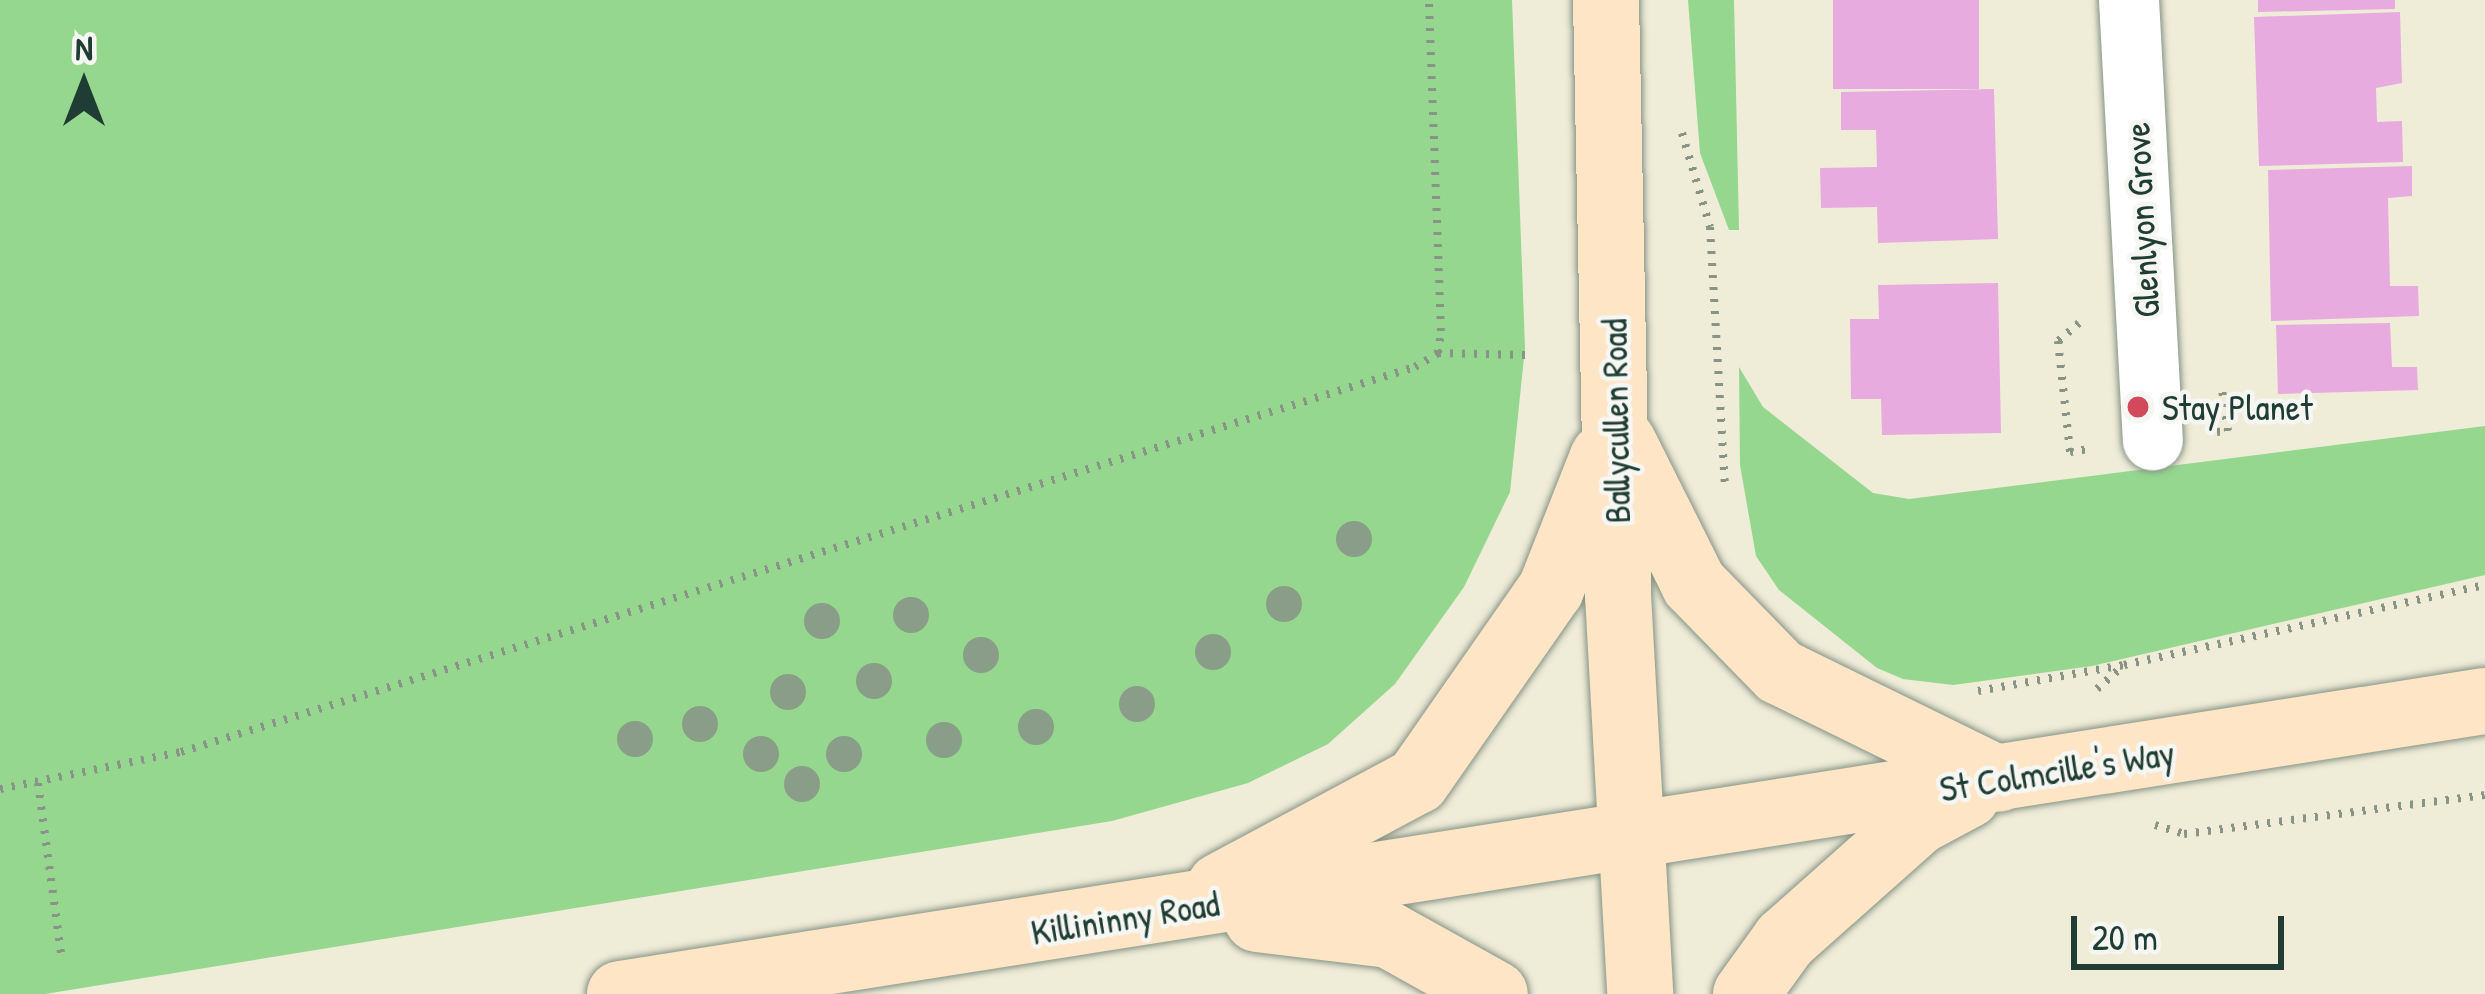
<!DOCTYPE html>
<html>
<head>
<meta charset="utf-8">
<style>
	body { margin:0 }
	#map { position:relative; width:2485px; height:994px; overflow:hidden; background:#efecd8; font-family:"Patrick Hand",sans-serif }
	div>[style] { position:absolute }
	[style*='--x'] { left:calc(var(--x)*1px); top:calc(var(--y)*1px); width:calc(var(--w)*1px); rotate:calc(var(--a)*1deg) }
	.green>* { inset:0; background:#95d78f }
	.building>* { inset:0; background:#e8abdf; transform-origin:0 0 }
	.path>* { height:8px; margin-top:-4px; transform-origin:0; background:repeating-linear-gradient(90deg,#879486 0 3px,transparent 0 12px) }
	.roads { filter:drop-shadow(0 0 3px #879486) drop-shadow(0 0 3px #879486) }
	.street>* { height:60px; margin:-30px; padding:0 30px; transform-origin:30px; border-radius:30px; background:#fff }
	.secondary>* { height:66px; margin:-33px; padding:0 33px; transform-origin:33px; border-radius:33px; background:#fde5c5 }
	.trees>* { width:36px; height:36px; margin:-18px; border-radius:50%; background:#8a9d88 }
	.dots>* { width:33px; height:33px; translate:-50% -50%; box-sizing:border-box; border:6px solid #f6f6f2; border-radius:50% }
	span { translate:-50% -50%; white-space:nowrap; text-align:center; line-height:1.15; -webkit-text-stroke:9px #f6f6f2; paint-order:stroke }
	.street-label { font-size:36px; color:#1f3d34 }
	.poi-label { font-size:36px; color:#1f3d34 }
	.left { translate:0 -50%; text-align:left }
	.north { position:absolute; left:24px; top:24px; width:120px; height:120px; -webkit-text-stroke:9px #f6f6f2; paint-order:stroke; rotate:0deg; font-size:33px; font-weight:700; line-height:48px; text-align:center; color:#1f3d34 }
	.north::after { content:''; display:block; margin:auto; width:42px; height:54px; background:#1f3d34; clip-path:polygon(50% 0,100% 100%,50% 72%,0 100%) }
	.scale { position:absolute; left:2071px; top:916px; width:213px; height:54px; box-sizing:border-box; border:6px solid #1f3d34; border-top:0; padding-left:15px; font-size:36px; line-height:42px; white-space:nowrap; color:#1f3d34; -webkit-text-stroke:9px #f6f6f2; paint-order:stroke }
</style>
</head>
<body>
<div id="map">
	<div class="green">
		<i style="clip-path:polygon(0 0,1512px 0,1525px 348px,1510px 492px,1464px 587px,1395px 684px,1328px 744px,1248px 783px,1112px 821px,45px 994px,0 994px)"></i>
		<i style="clip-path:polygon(1688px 0,1734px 0,1739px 230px,1729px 230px,1700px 153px)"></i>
		<i style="clip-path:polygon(1739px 367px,1763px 407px,1873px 493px,1909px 499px,2485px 426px,2485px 575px,2092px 666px,1953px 685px,1903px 679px,1877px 668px,1779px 590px,1756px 556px,1740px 465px)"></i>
	</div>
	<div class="building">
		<i style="left:1833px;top:0;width:146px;height:89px"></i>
		<i style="clip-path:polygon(2258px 0,2395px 0,2395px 9px,2258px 12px)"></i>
		<i style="clip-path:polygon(2400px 12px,2402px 83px,2376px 88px,2377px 122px,2402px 121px,2403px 162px,2259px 166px,2254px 17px)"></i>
		<i style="clip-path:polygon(1994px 89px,1998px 239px,1878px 243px,1877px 207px,1821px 208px,1820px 168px,1877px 167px,1876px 130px,1841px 130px,1841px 92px)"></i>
		<i style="clip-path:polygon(2412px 166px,2412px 196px,2388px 198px,2390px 286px,2418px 286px,2419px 316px,2271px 321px,2268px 170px)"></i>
		<i style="clip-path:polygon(1998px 283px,2001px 433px,1882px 435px,1881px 399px,1851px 399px,1850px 319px,1879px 319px,1878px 285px)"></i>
		<i style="clip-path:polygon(2390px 323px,2392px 367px,2417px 367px,2418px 390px,2278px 394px,2276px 325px)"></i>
	</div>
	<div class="path">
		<i style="--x:1682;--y:133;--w:98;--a:73.4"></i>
		<i style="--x:1710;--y:227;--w:258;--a:86.7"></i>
		<i style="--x:2079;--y:323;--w:28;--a:139"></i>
		<i style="--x:2058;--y:341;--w:112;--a:83.8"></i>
		<i style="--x:2070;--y:452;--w:20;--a:-9"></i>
		<i style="--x:1438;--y:353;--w:91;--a:1.3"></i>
		<i style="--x:2217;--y:432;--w:11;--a:-5"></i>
		<i style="--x:2228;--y:431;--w:41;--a:-98.3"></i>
		<i style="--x:2097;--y:689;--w:36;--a:-42"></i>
		<i style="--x:2124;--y:665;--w:370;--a:-12.5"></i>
		<i style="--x:1978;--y:691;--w:148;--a:-10.1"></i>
		<i style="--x:38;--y:783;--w:173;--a:82.3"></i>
		<i style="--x:0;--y:789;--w:185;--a:-11.6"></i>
		<i style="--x:181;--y:752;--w:1293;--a:-17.33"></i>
		<i style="--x:1415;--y:367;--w:27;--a:-31"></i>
		<i style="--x:1438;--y:353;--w:22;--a:-82"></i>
		<i style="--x:1441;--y:331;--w:331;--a:-92.1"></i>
		<i style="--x:2155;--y:825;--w:30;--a:17"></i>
		<i style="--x:2184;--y:834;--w:304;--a:-7.4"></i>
	</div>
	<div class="roads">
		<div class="street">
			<i style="--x:2129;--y:0;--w:441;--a:86.9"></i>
		</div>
		<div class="secondary">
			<i style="--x:1606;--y:0;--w:595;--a:88.84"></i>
			<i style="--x:1618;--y:595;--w:400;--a:86.8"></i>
			<i style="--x:1623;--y:442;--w:159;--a:63.4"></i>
			<i style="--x:1694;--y:584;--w:123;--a:45.7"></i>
			<i style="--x:1780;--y:672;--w:243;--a:26.1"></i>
			<i style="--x:1220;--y:886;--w:223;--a:-28.1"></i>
			<i style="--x:1417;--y:781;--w:234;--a:-55.1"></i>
			<i style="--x:1551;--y:589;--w:142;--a:-68.5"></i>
			<i style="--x:1257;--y:919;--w:133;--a:6.9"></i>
			<i style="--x:1389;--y:935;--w:121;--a:29.1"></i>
			<i style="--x:620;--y:994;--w:1888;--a:-8.93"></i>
			<i style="--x:1746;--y:994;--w:67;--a:-54.2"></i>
			<i style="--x:1785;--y:940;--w:179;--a:-41.6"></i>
			<i style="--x:1919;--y:821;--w:55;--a:-28"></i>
		</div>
	</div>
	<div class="trees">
		<i style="left:1354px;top:539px"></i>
		<i style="left:1284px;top:604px"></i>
		<i style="left:911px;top:615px"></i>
		<i style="left:822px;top:621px"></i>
		<i style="left:1213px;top:652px"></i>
		<i style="left:981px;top:655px"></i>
		<i style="left:874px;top:681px"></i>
		<i style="left:788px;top:692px"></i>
		<i style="left:1137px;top:704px"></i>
		<i style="left:700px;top:724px"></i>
		<i style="left:1036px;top:727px"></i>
		<i style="left:635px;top:739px"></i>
		<i style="left:944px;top:740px"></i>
		<i style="left:761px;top:754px"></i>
		<i style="left:844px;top:754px"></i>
		<i style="left:802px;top:784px"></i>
	</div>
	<div class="dots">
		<i style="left:2138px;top:407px;background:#d1495b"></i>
	</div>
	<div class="street-label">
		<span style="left:2141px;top:220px;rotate:-93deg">Glenlyon Grove</span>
		<span style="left:1615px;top:421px;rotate:-91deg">Ballycullen Road</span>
		<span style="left:2057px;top:770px;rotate:-9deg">St Colmcille's Way</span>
		<span style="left:1125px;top:917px;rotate:-9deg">Killininny Road</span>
	</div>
	<div class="poi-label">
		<span class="left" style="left:2162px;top:407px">Stay Planet</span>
	</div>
	<div class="north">N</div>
	<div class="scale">20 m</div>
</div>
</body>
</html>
